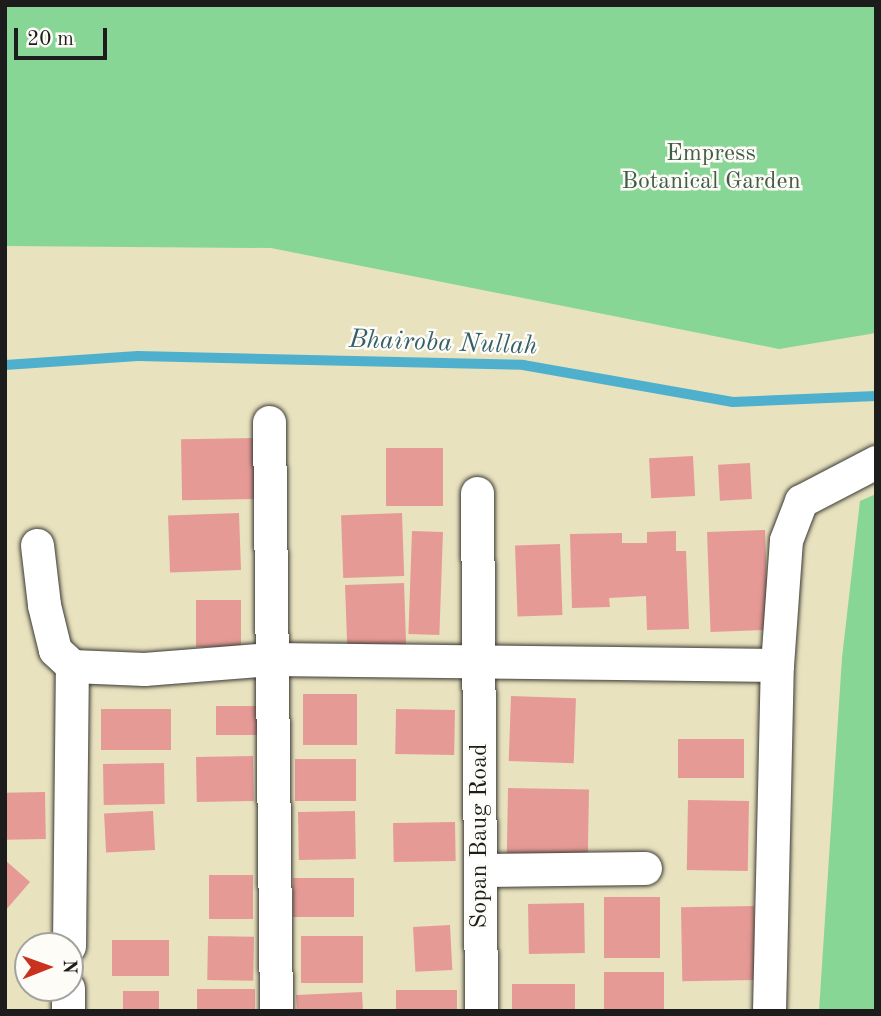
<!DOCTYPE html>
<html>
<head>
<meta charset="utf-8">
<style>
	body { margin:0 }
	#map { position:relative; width:881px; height:1016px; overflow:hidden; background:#e8e2bf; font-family:"Old Standard TT",serif }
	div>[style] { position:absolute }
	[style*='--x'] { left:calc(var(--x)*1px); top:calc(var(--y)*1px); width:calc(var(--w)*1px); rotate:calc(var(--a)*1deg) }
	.green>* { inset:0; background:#87d696 }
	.stream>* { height:10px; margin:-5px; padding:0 5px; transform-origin:5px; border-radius:5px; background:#4fb0ce }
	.building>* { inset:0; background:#e69a96; transform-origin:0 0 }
	.roads { filter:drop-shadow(0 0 2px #3b3a34) drop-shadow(0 0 2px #3b3a34) }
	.street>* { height:33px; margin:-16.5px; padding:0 16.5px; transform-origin:16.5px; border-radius:16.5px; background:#fff }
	span { translate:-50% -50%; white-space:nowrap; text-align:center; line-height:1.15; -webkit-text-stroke:5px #fdfcf7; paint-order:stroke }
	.park-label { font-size:24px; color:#415d47 }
	.street-label { font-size:24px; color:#1c1c1c }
	.water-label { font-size:26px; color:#335f6c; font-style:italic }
	.frame { position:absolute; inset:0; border:7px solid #1c1c1c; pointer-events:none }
	.north { position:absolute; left:14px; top:932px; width:70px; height:70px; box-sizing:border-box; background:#fdfcf7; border:2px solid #a3a29f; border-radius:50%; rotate:89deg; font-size:19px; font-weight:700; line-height:28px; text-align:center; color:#1c1c1c }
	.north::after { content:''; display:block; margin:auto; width:24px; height:32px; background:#c8321e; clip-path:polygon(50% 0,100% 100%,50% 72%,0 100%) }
	.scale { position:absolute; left:14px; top:28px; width:93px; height:32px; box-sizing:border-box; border:4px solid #1c1c1c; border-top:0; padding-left:9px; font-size:21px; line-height:24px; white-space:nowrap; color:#1c1c1c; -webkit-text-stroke:5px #fdfcf7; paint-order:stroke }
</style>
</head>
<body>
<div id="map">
	<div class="green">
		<i style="clip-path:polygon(5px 5px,876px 5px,876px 333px,779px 349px,271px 248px,5px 246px)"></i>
		<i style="clip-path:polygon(876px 494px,876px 1011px,819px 1011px,842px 658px,860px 501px)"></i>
	</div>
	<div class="stream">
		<i style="--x:5;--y:365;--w:133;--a:-3.9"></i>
		<i style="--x:138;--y:356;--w:385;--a:1.3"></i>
		<i style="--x:523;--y:365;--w:213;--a:10"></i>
		<i style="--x:733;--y:402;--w:143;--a:-2.4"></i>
	</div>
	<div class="building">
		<i style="left:255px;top:438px;width:61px;height:74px;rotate:89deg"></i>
		<i style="left:386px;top:448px;width:57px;height:58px"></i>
		<i style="left:693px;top:456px;width:40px;height:44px;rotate:87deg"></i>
		<i style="left:750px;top:463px;width:36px;height:32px;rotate:87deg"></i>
		<i style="left:239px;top:513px;width:57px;height:71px;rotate:88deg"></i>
		<i style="left:402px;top:513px;width:63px;height:61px;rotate:88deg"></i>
		<i style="left:765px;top:530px;width:100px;height:58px;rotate:88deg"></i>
		<i style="left:412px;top:531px;width:31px;height:103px;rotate:2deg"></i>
		<i style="clip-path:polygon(676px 531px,676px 551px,686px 551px,689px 629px,647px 630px,646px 596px,609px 598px,610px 607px,572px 608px,570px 534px,622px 533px,622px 543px,647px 543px,647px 532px)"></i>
		<i style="left:560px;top:544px;width:71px;height:45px;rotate:88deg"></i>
		<i style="left:404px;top:583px;width:68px;height:59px;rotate:88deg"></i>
		<i style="left:196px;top:600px;width:45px;height:47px"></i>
		<i style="left:303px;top:694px;width:54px;height:51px"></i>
		<i style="left:511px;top:696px;width:65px;height:65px;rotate:2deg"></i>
		<i style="left:216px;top:706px;width:44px;height:29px"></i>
		<i style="left:101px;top:709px;width:70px;height:41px"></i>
		<i style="left:396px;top:709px;width:59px;height:45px;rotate:1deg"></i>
		<i style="left:678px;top:739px;width:66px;height:39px"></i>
		<i style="left:253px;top:756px;width:45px;height:57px;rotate:89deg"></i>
		<i style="left:295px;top:759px;width:61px;height:42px"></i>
		<i style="left:164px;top:763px;width:41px;height:61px;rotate:89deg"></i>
		<i style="left:508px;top:788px;width:81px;height:65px;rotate:1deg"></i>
		<i style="left:45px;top:792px;width:47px;height:40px;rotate:89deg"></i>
		<i style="left:688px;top:800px;width:61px;height:70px;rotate:1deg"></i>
		<i style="left:153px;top:811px;width:39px;height:49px;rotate:87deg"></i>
		<i style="left:355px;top:811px;width:48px;height:57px;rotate:89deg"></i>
		<i style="left:455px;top:822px;width:39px;height:62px;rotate:89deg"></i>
		<i style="clip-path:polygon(5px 860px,30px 882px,5px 911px)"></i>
		<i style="left:209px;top:875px;width:44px;height:44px"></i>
		<i style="left:293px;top:878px;width:61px;height:39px"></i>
		<i style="left:660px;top:897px;width:61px;height:56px;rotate:90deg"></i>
		<i style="left:584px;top:903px;width:50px;height:56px;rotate:89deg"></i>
		<i style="left:754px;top:906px;width:74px;height:73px;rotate:89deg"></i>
		<i style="left:450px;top:925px;width:45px;height:37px;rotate:87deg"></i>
		<i style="left:208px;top:936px;width:46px;height:44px;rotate:1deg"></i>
		<i style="left:301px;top:936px;width:62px;height:47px"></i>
		<i style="left:112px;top:940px;width:57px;height:36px"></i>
		<i style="left:604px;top:972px;width:60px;height:39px"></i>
		<i style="left:512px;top:984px;width:63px;height:27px"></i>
		<i style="left:197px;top:989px;width:58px;height:22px"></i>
		<i style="left:457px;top:990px;width:21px;height:61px;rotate:90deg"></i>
		<i style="left:123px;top:991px;width:36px;height:20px"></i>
		<i style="clip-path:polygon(362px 992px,363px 1011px,297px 1011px,296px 995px)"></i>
	</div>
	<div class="roads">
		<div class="street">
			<i style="--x:269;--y:422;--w:589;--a:89.32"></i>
			<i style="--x:477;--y:493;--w:518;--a:89.56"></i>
			<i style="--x:37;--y:545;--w:60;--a:83.3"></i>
			<i style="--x:44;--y:605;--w:46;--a:76.3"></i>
			<i style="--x:55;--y:650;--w:23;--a:43"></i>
			<i style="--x:72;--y:666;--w:72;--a:2.4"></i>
			<i style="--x:144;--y:669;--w:127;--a:-4.5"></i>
			<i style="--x:271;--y:659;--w:506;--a:0.68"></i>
			<i style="--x:481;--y:870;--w:164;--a:-0.7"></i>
			<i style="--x:69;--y:946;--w:280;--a:-89.4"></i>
			<i style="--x:68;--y:1011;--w:23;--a:-90"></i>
			<i style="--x:769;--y:1011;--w:346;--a:-88.7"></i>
			<i style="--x:777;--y:665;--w:125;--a:-85.9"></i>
			<i style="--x:786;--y:540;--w:42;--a:-69"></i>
			<i style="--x:801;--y:501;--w:85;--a:-27.5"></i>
		</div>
	</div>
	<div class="park-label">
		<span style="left:711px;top:169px">Empress<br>Botanical Garden</span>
	</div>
	<div class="street-label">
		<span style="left:481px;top:836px;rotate:-90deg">Sopan Baug Road</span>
	</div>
	<div class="water-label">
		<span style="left:443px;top:344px;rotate:2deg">Bhairoba Nullah</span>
	</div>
	<div class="frame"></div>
	<div class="north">N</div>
	<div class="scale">20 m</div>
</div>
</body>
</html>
